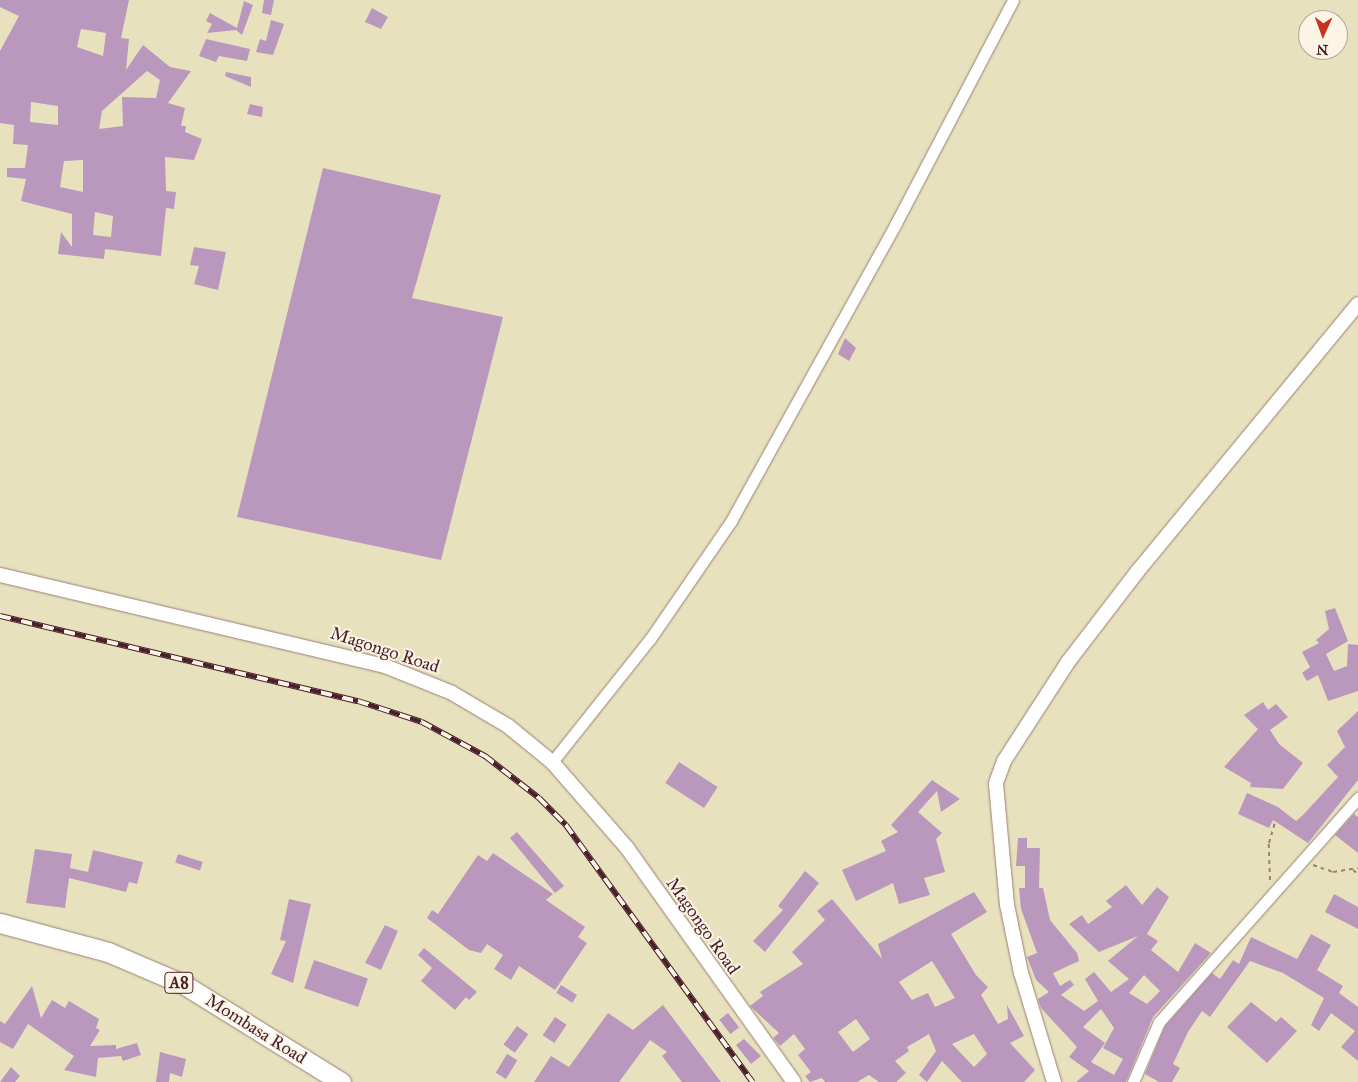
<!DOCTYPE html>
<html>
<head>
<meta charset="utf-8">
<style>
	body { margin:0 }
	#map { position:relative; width:1358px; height:1082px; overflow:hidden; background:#e8e1be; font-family:"IM FELL Great Primer",serif }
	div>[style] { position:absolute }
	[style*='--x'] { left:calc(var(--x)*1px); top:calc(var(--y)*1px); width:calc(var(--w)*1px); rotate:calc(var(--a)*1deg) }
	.building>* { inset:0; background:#ba98be; transform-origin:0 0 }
	.path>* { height:2px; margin-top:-1px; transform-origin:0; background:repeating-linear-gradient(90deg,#998074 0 4px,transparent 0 8px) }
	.roads { filter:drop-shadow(0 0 1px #998074) drop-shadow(0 0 1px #998074) }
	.minor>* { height:11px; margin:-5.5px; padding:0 5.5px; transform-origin:5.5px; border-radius:5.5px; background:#fff }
	.tertiary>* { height:14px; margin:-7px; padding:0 7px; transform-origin:7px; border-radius:7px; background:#fff }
	.trunk>* { height:19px; margin:-9.5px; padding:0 9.5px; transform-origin:9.5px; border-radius:9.5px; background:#fff }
	.rail>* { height:5.5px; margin-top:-2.75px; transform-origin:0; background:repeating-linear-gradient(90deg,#fcf5e5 0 11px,#4a1f2b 0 22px); box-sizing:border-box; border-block:1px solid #4a1f2b }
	span { translate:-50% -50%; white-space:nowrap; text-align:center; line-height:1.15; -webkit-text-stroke:4px #fcf5e5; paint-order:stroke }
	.shield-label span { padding:1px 4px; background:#fcf5e5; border:1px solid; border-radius:4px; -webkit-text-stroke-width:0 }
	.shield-label { font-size:16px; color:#4a1f2b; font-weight:700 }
	.street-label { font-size:18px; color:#4a1f2b }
	.north { position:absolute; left:1298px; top:10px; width:50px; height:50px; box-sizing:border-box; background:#fcf5e5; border:1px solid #b59f9b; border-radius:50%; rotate:182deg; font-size:14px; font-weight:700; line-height:20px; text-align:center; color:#4a1f2b }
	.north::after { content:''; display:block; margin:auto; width:18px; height:22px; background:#c8321e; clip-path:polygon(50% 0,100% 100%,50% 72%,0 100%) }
</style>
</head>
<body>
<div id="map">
	<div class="building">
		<i style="clip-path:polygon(evenodd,0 0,129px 0,121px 38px,129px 39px,126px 70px,143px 45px,170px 67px,191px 71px,168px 103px,185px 108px,181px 126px,186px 126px,185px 132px,202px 139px,194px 160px,165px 157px,166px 191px,176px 192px,174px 209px,166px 208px,161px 256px,105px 249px,104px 259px,58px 254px,61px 232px,72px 247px,72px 214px,21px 201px,26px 179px,7px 177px,7px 168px,25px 168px,28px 145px,13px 144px,14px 125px,0 123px,0 51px,19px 16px,0 7px,0 0,81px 29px,106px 33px,103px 56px,77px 47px,81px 29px,0 0,147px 71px,160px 80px,156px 98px,122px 97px,123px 126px,99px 129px,102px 111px,147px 71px,0 0,31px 102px,58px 106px,58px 125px,30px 122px,31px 102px,0 0,83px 160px,83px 192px,60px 187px,64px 161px,83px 160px,0 0,95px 212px,113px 216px,111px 237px,93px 235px,95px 212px)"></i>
		<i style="clip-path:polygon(264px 0,274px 0,271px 15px,262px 13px)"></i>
		<i style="clip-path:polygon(244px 1px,253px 5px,242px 35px,236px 30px,207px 33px,212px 24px,206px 21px,210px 13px,237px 28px)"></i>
		<i style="clip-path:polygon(372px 8px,388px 17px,381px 29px,365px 22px)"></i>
		<i style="clip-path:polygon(271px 20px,284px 24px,273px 55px,256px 52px,260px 39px,266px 41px)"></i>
		<i style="clip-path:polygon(206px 39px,250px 49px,247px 61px,219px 56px,216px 62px,199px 56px)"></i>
		<i style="clip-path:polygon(226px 72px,251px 77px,251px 87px,225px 76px)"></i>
		<i style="clip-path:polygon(250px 104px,263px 107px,262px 117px,247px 114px)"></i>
		<i style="clip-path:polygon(323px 168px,441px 195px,412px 298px,503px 317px,441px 560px,237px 517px)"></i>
		<i style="clip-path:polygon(194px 247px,226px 252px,218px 290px,194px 284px,199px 266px,190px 265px)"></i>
		<i style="clip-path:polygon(845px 338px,856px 348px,849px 361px,838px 354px)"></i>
		<i style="clip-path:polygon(1335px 608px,1348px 641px,1326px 654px,1334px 671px,1347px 666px,1348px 644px,1358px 645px,1358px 691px,1328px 701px,1318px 675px,1307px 681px,1302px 673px,1310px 667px,1302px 652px,1319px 643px,1316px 640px,1329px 629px,1325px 611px)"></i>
		<i style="clip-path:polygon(1263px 702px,1268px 710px,1276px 704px,1288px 717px,1270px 730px,1279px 744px,1303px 763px,1283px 789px,1250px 787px,1251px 783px,1224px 767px,1258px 729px,1244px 715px)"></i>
		<i style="clip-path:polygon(1358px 711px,1358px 780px,1308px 843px,1273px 820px,1269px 828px,1238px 814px,1247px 793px,1278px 807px,1296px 821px,1302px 816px,1338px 777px,1327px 765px,1345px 747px,1337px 731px)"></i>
		<i style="left:679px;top:762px;width:46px;height:25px;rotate:33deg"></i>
		<i style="clip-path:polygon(932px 780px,960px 799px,941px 812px,937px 791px,918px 812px,942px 833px,936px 839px,945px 872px,924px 878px,930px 895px,899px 904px,893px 883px,856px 901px,842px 870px,886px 851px,881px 841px,898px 832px,891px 825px)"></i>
		<i style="clip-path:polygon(1354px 814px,1358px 817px,1358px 853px,1335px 835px)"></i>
		<i style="clip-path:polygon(517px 832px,564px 886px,555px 893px,510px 838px)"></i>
		<i style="clip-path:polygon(evenodd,1018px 838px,1027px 838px,1027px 848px,1040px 848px,1039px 888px,1043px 888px,1050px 920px,1077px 953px,1079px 961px,1053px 973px,1060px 986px,1070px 980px,1074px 985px,1061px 995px,1084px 1011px,1098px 1001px,1085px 979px,1094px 972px,1111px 992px,1129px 979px,1108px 961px,1138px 936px,1099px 952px,1069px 924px,1082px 915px,1088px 924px,1112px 907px,1106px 901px,1126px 885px,1142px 905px,1157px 887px,1169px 897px,1147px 934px,1158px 941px,1151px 950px,1178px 972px,1195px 943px,1211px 953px,1153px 1017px,1126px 1082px,1076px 1082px,1089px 1071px,1069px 1057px,1077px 1047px,1041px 1008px,1038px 999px,1049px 992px,1036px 980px,1027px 957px,1037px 953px,1021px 909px,1019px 888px,1025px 888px,1025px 866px,1016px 866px,1018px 838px,1144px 975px,1160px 991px,1147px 1004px,1129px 993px,1144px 975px,1018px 838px,1101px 1009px,1114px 1028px,1103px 1048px,1123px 1059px,1114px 1075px,1091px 1062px,1105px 1043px,1083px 1027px,1101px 1009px)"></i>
		<i style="clip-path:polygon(35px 849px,72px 854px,70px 868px,88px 872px,93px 850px,143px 862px,137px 884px,129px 882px,126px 892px,69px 878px,65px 908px,26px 903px)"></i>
		<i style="clip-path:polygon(493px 853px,553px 894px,546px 900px,585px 927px,578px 937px,587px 943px,555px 990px,519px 966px,511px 980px,494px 969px,503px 955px,487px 944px,481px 953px,469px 950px,427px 918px,432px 910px,438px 914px,478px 855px,487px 861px)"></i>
		<i style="left:178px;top:854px;width:26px;height:9px;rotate:18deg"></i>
		<i style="clip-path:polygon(805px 871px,819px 883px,765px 952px,753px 941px,783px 910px,778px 906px)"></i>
		<i style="clip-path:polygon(evenodd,974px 892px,987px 912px,951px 934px,976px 975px,988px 987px,981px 995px,998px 1024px,1008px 1019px,1007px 1005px,1024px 1036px,1010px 1043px,1035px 1070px,1024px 1082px,962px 1082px,942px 1061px,927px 1082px,919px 1075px,936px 1051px,929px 1034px,907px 1047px,909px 1051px,895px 1061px,906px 1073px,896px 1082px,879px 1082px,869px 1075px,857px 1082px,825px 1082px,822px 1078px,810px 1082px,805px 1076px,811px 1072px,798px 1055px,805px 1049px,794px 1034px,780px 1046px,773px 1038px,779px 1033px,750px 1006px,763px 996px,760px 992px,803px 964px,792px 952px,825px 920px,817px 911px,832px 899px,882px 959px,878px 944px,974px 892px,932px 961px,955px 998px,935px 1007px,928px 993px,912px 1000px,899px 982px,932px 961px,974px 892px,856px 1019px,870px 1039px,853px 1052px,838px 1032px,856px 1019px,974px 892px,974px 1034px,987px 1054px,974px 1067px,952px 1044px,974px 1034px)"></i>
		<i style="clip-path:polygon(1334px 894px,1358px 907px,1358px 929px,1325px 912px)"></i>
		<i style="clip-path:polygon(289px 899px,311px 904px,293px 983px,271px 974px,286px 941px,280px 940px)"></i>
		<i style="clip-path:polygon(385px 925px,398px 931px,381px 970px,365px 963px)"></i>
		<i style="clip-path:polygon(1311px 934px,1331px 945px,1317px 970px,1343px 986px,1339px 993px,1358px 1007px,1358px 1061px,1341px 1047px,1355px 1031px,1331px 1013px,1319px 1031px,1311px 1025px,1324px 998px,1283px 973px,1250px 961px,1210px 1017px,1202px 1011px,1188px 1032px,1173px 1064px,1180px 1068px,1172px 1082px,1159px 1082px,1145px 1074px,1165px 1026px,1212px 973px,1220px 979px,1233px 960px,1239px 964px,1251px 937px,1297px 959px)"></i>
		<i style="clip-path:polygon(424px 948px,477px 992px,469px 1000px,466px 997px,455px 1010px,421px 981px,432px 968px,418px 955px)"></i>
		<i style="left:314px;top:960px;width:57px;height:30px;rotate:19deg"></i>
		<i style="left:561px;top:985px;width:19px;height:9px;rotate:32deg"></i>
		<i style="clip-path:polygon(32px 986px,41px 1018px,52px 1000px,65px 1008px,69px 1001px,99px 1019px,96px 1028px,100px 1030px,90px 1046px,116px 1045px,116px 1049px,137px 1043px,141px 1055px,123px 1061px,121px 1056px,98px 1058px,96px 1077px,64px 1070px,74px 1056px,28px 1024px,13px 1049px,0 1042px,0 1021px,5px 1024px)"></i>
		<i style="clip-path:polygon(1251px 1002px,1276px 1022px,1281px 1017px,1297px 1031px,1267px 1063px,1227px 1027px)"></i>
		<i style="clip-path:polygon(663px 1005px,721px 1082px,682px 1082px,662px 1056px,667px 1052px,650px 1040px,619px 1082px,534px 1082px,551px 1056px,569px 1067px,608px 1013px,633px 1030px)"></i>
		<i style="left:728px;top:1013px;width:18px;height:11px;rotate:52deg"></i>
		<i style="left:555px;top:1017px;width:14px;height:22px;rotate:34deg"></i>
		<i style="left:517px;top:1026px;width:14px;height:23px;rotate:36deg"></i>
		<i style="clip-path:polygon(744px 1039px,761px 1056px,751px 1064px,736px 1045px)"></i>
		<i style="clip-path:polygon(160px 1052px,186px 1059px,182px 1077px,170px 1073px,169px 1082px,156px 1082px)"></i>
		<i style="left:507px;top:1054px;width:12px;height:22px;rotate:31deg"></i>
		<i style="clip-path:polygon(11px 1067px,20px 1076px,15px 1082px,0 1082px)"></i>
	</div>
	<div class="path">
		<i style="--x:1313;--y:865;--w:21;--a:19"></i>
		<i style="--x:1333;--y:872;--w:25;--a:-9"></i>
		<i style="--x:1353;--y:870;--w:6;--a:39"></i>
		<i style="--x:1270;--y:880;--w:37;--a:-92"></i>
		<i style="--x:1269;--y:843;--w:22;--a:-74"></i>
	</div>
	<div class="roads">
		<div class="minor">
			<i style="--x:552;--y:762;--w:157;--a:-51.5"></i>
			<i style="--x:650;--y:639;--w:143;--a:-55.5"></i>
			<i style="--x:731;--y:521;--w:338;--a:-61"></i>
			<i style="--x:895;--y:225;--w:254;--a:-62.3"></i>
			<i style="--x:1133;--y:1082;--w:65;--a:-66.6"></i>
			<i style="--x:1159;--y:1022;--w:300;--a:-48.4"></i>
		</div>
		<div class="tertiary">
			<i style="--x:0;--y:575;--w:396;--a:13.3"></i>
			<i style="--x:385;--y:666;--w:72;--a:21.9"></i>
			<i style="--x:452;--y:693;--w:65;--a:30.5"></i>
			<i style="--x:508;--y:726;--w:57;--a:39.3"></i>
			<i style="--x:552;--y:762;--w:114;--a:48.9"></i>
			<i style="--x:627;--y:848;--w:287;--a:54.5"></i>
			<i style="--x:1054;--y:1082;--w:114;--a:-106.8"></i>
			<i style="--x:1021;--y:973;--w:69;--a:-101.6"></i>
			<i style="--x:1007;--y:905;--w:122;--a:-95.2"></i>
			<i style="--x:996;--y:783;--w:23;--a:-70"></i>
			<i style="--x:1004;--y:761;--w:118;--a:-57.1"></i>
			<i style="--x:1068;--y:662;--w:113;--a:-52.5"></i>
			<i style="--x:1137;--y:572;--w:347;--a:-50.5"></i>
		</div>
		<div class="trunk">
			<i style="--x:0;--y:923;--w:112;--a:15"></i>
			<i style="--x:108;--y:952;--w:82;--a:23.1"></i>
			<i style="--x:183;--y:984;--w:186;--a:31.8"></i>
		</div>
	</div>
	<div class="rail">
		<i style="--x:0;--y:616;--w:368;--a:13.4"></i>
		<i style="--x:358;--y:701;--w:67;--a:18.2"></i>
		<i style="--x:422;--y:722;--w:72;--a:28.4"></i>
		<i style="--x:485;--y:756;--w:68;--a:37.9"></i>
		<i style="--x:539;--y:798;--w:38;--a:45"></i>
		<i style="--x:566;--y:825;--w:318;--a:54"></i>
	</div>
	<div class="shield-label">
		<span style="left:179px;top:983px">A8</span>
	</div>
	<div class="street-label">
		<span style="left:385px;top:650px;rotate:18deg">Magongo Road</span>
		<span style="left:703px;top:926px;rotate:55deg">Magongo Road</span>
		<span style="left:256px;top:1029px;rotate:32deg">Mombasa Road</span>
	</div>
	<div class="north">N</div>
</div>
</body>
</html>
